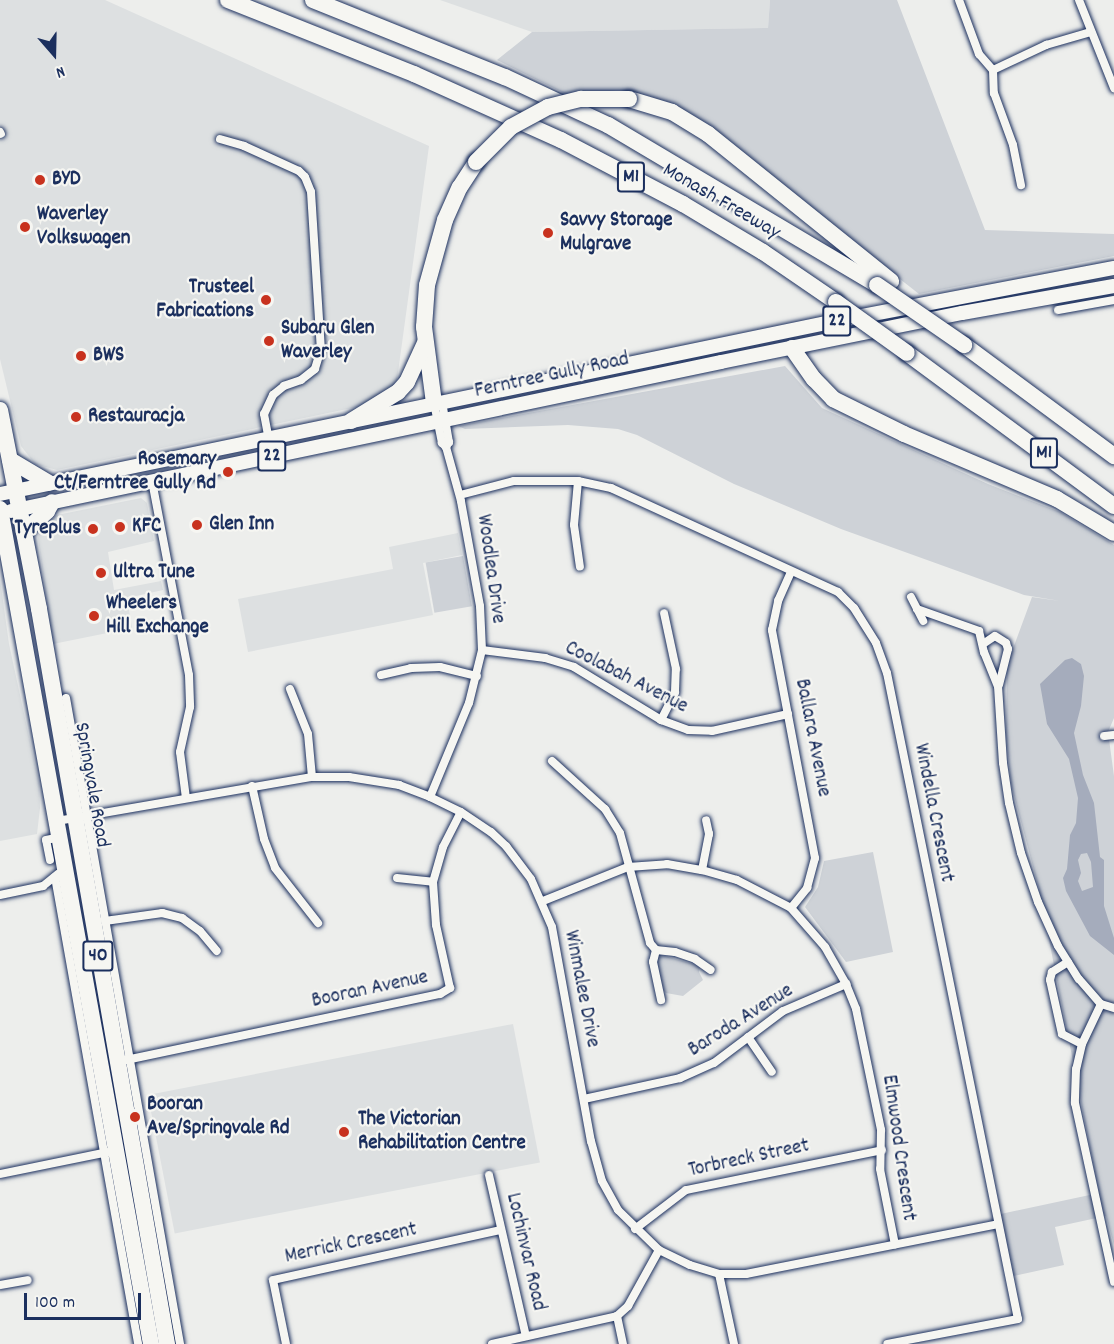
<!DOCTYPE html>
<html>
<head>
<meta charset="utf-8">
<style>
	body { margin:0 }
	#map { position:relative; width:1114px; height:1344px; overflow:hidden; background:#edeeec; font-family:Dekko,sans-serif }
	div>[style] { position:absolute }
	[style*='--x'] { left:calc(var(--x)*1px); top:calc(var(--y)*1px); width:calc(var(--w)*1px); rotate:calc(var(--a)*1deg) }
	.built>* { inset:0; background:#dde0e1; transform-origin:0 0 }
	.green>* { inset:0; background:#ced2d7; transform-origin:0 0 }
	.water>* { inset:0; background:#a5acbc }
	.roads { filter:drop-shadow(0 0 2px #1b2f5e) drop-shadow(0 0 2px #1b2f5e) }
	.street>* { height:8px; margin:-4px; padding:0 4px; transform-origin:4px; border-radius:4px; background:#f6f6f2 }
	.primary>* { height:14px; margin:-7px; padding:0 7px; transform-origin:7px; border-radius:7px; background:#f6f6f2 }
	.highway>* { height:16px; margin:-8px; padding:0 8px; transform-origin:8px; border-radius:8px; background:#f6f6f2 }
	.bridges { filter:drop-shadow(0 0 2px #1b2f5e) drop-shadow(0 0 2px #1b2f5e) }
	.highway-bridge>* { height:16px; margin:-8px; padding:0 8px; transform-origin:8px; border-radius:8px; background:#f6f6f2 }
	.dots>* { width:16px; height:16px; translate:-50% -50%; box-sizing:border-box; border:3px solid #f6f6f2; border-radius:50% }
	span { translate:-50% -50%; white-space:nowrap; text-align:center; line-height:1.15; -webkit-text-stroke:4.5px #f6f6f2; paint-order:stroke }
	.shield-label span { padding:2px 4px; background:#f6f6f2; border:2px solid; border-radius:4px; -webkit-text-stroke-width:0 }
	.shield-label { font-size:20px; color:#1b2f5e; font-weight:700 }
	.poi-label { font-size:21px; color:#1b2f5e; font-weight:700 }
	.left { translate:0 -50%; text-align:left }
	.right { translate:-100% -50%; text-align:right }
	.street-label { font-size:21px; color:#1b2f5e }
	.north { position:absolute; left:24px; top:24px; width:60px; height:60px; -webkit-text-stroke:4px #f6f6f2; paint-order:stroke; rotate:160deg; font-size:16px; font-weight:700; line-height:24px; text-align:center; color:#1b2f5e }
	.north::after { content:''; display:block; margin:auto; width:21px; height:27px; background:#1b2f5e; clip-path:polygon(50% 0,100% 100%,50% 72%,0 100%) }
	.scale { position:absolute; left:24px; top:1293px; width:117px; height:27px; box-sizing:border-box; border:3px solid #1b2f5e; border-top:0; padding-left:8px; font-size:18px; line-height:21px; white-space:nowrap; color:#1b2f5e; -webkit-text-stroke:4px #f6f6f2; paint-order:stroke }
</style>
</head>
<body>
<div id="map">
	<div class="built">
		<i style="clip-path:polygon(0 0,105px 0,429px 146px,396px 387px,371px 404px,57px 470px,35px 464px,21px 446px,0 359px)"></i>
		<i style="clip-path:polygon(440px 0,770px 0,768px 28px,532px 32px)"></i>
		<i style="clip-path:polygon(141px 498px,147px 503px,154px 541px,108px 552px,114px 590px,161px 581px,163px 590px,127px 598px,132px 628px,53px 644px,38px 538px,41px 527px,57px 515px)"></i>
		<i style="clip-path:polygon(458px 533px,462px 555px,423px 563px,433px 615px,248px 652px,238px 599px,393px 569px,389px 547px)"></i>
		<i style="clip-path:polygon(0 579px,9px 644px,39px 783px,40px 808px,37px 834px,0 841px)"></i>
		<i style="left:513px;top:1024px;width:141px;height:372px;rotate:79deg"></i>
	</div>
	<div class="green">
		<i style="clip-path:polygon(770px 0,897px 0,985px 230px,1114px 234px,1114px 256px,919px 294px,698px 120px,678px 107px,649px 96px,621px 90px,568px 95px,497px 60px,532px 32px,768px 28px)"></i>
		<i style="clip-path:polygon(785px 366px,822px 408px,988px 484px,1060px 512px,1114px 545px,1114px 718px,1108px 732px,1114px 776px,1114px 1245px,1106px 1216px,1055px 1227px,1064px 1265px,1009px 1277px,996px 1215px,1099px 1193px,1039px 889px,1011px 784px,1006px 735px,1007px 665px,1032px 597px,1060px 601px,1024px 595px,841px 529px,734px 484px,637px 435px,618px 429px,568px 425px,465px 429px,458px 426px)"></i>
		<i style="left:463px;top:556px;width:51px;height:38px;rotate:80deg"></i>
		<i style="clip-path:polygon(873px 852px,893px 952px,846px 962px,805px 907px,818px 887px,824px 861px)"></i>
		<i style="clip-path:polygon(665px 956px,700px 966px,699px 972px,703px 980px,683px 996px,666px 993px,662px 989px,656px 962px,658px 957px)"></i>
	</div>
	<div class="water">
		<i style="clip-path:polygon(evenodd,1072px 658px,1081px 664px,1084px 676px,1081px 706px,1074px 733px,1083px 775px,1094px 803px,1100px 857px,1104px 860px,1104px 906px,1114px 938px,1114px 955px,1090px 936px,1066px 891px,1063px 878px,1067px 869px,1070px 835px,1076px 823px,1078px 798px,1069px 759px,1047px 724px,1040px 684px,1065px 660px,1072px 658px,1087px 853px,1091px 862px,1093px 887px,1082px 891px,1078px 881px,1081px 873px,1078px 860px,1081px 854px,1087px 853px)"></i>
	</div>
	<div class="roads">
		<div class="street">
			<i style="--x:959;--y:0;--w:58;--a:69.7"></i>
			<i style="--x:979;--y:54;--w:21;--a:49"></i>
			<i style="--x:1079;--y:0;--w:95;--a:68.3"></i>
			<i style="--x:993;--y:70;--w:23;--a:88"></i>
			<i style="--x:994;--y:93;--w:55;--a:69.9"></i>
			<i style="--x:1013;--y:145;--w:41;--a:78.7"></i>
			<i style="--x:993;--y:70;--w:59;--a:-25.3"></i>
			<i style="--x:1046;--y:45;--w:47;--a:-16.1"></i>
			<i style="--x:0;--y:132;--w:2;--a:63"></i>
			<i style="--x:220;--y:139;--w:25;--a:16"></i>
			<i style="--x:244;--y:146;--w:60;--a:24.4"></i>
			<i style="--x:299;--y:171;--w:8;--a:45"></i>
			<i style="--x:305;--y:177;--w:16;--a:68"></i>
			<i style="--x:311;--y:192;--w:157;--a:86.4"></i>
			<i style="--x:321;--y:349;--w:21;--a:107"></i>
			<i style="--x:315;--y:369;--w:18;--a:142"></i>
			<i style="--x:301;--y:380;--w:18;--a:161"></i>
			<i style="--x:284;--y:386;--w:14;--a:141"></i>
			<i style="--x:273;--y:395;--w:21;--a:115"></i>
			<i style="--x:264;--y:414;--w:43;--a:79.2"></i>
			<i style="--x:1058;--y:310;--w:57;--a:-10.1"></i>
			<i style="--x:442;--y:402;--w:41;--a:80.1"></i>
			<i style="--x:449;--y:442;--w:6;--a:121"></i>
			<i style="--x:152;--y:481;--w:197;--a:79.2"></i>
			<i style="--x:189;--y:675;--w:32;--a:88"></i>
			<i style="--x:190;--y:707;--w:46;--a:102.5"></i>
			<i style="--x:180;--y:752;--w:46;--a:82.6"></i>
			<i style="--x:578;--y:481;--w:44;--a:95.2"></i>
			<i style="--x:574;--y:525;--w:42;--a:81.9"></i>
			<i style="--x:460;--y:495;--w:56;--a:-14.5"></i>
			<i style="--x:514;--y:481;--w:64;--a:0"></i>
			<i style="--x:578;--y:481;--w:34;--a:12"></i>
			<i style="--x:611;--y:488;--w:250;--a:24.6"></i>
			<i style="--x:838;--y:592;--w:23;--a:45"></i>
			<i style="--x:854;--y:608;--w:41;--a:57.8"></i>
			<i style="--x:876;--y:643;--w:32;--a:70"></i>
			<i style="--x:887;--y:673;--w:659;--a:78.54"></i>
			<i style="--x:1018;--y:1319;--w:133;--a:169.2"></i>
			<i style="--x:911;--y:597;--w:27;--a:63"></i>
			<i style="--x:917;--y:609;--w:66;--a:19.5"></i>
			<i style="--x:979;--y:631;--w:22;--a:77"></i>
			<i style="--x:984;--y:652;--w:37;--a:68"></i>
			<i style="--x:998;--y:686;--w:77;--a:86.3"></i>
			<i style="--x:1003;--y:763;--w:40;--a:81.5"></i>
			<i style="--x:1009;--y:803;--w:51;--a:76.5"></i>
			<i style="--x:1021;--y:853;--w:52;--a:70.9"></i>
			<i style="--x:1038;--y:902;--w:48;--a:65.6"></i>
			<i style="--x:1058;--y:946;--w:39;--a:58"></i>
			<i style="--x:1079;--y:979;--w:33;--a:49"></i>
			<i style="--x:1101;--y:1004;--w:14;--a:17"></i>
			<i style="--x:983;--y:644;--w:14;--a:-34"></i>
			<i style="--x:995;--y:636;--w:13;--a:32"></i>
			<i style="--x:1006;--y:643;--w:6;--a:72"></i>
			<i style="--x:1008;--y:649;--w:37;--a:104"></i>
			<i style="--x:482;--y:650;--w:64;--a:7.2"></i>
			<i style="--x:545;--y:658;--w:30;--a:17"></i>
			<i style="--x:574;--y:667;--w:102;--a:31.3"></i>
			<i style="--x:661;--y:720;--w:29;--a:20"></i>
			<i style="--x:688;--y:730;--w:24;--a:2"></i>
			<i style="--x:712;--y:731;--w:78;--a:-12.6"></i>
			<i style="--x:381;--y:675;--w:31;--a:-13"></i>
			<i style="--x:411;--y:668;--w:29;--a:-2"></i>
			<i style="--x:440;--y:667;--w:38;--a:14"></i>
			<i style="--x:290;--y:689;--w:48;--a:68.2"></i>
			<i style="--x:308;--y:734;--w:43;--a:84.7"></i>
			<i style="--x:66;--y:698;--w:656;--a:79.99"></i>
			<i style="--x:661;--y:720;--w:31;--a:-63"></i>
			<i style="--x:675;--y:692;--w:23;--a:-88"></i>
			<i style="--x:676;--y:669;--w:57;--a:-102.1"></i>
			<i style="--x:1104;--y:736;--w:10;--a:-6"></i>
			<i style="--x:552;--y:761;--w:72;--a:42.2"></i>
			<i style="--x:605;--y:809;--w:28;--a:58"></i>
			<i style="--x:620;--y:833;--w:114;--a:74.7"></i>
			<i style="--x:650;--y:943;--w:9;--a:49"></i>
			<i style="--x:656;--y:950;--w:12;--a:104"></i>
			<i style="--x:653;--y:962;--w:39;--a:78"></i>
			<i style="--x:252;--y:786;--w:54;--a:77.2"></i>
			<i style="--x:264;--y:839;--w:31;--a:69"></i>
			<i style="--x:275;--y:868;--w:70;--a:52"></i>
			<i style="--x:430;--y:797;--w:102;--a:-67.5"></i>
			<i style="--x:469;--y:703;--w:55;--a:-76.2"></i>
			<i style="--x:482;--y:650;--w:44;--a:-92.6"></i>
			<i style="--x:480;--y:606;--w:107;--a:-100.3"></i>
			<i style="--x:461;--y:501;--w:56;--a:-105.5"></i>
			<i style="--x:446;--y:447;--w:6;--a:-135"></i>
			<i style="--x:442;--y:443;--w:41;--a:-101.3"></i>
			<i style="--x:57;--y:821;--w:259;--a:-9.8"></i>
			<i style="--x:312;--y:777;--w:37;--a:0"></i>
			<i style="--x:349;--y:777;--w:51;--a:9.1"></i>
			<i style="--x:399;--y:785;--w:33;--a:21"></i>
			<i style="--x:430;--y:797;--w:34;--a:26"></i>
			<i style="--x:461;--y:812;--w:36;--a:34"></i>
			<i style="--x:491;--y:832;--w:21;--a:43"></i>
			<i style="--x:506;--y:846;--w:41;--a:52.9"></i>
			<i style="--x:531;--y:879;--w:52;--a:66.4"></i>
			<i style="--x:552;--y:927;--w:218;--a:79.7"></i>
			<i style="--x:591;--y:1141;--w:41;--a:74.6"></i>
			<i style="--x:602;--y:1181;--w:33;--a:61"></i>
			<i style="--x:618;--y:1210;--w:57;--a:44.3"></i>
			<i style="--x:659;--y:1250;--w:34;--a:26"></i>
			<i style="--x:690;--y:1265;--w:30;--a:17"></i>
			<i style="--x:719;--y:1274;--w:27;--a:0"></i>
			<i style="--x:746;--y:1274;--w:257;--a:-11.2"></i>
			<i style="--x:50;--y:860;--w:20;--a:-101"></i>
			<i style="--x:46;--y:840;--w:14;--a:-12"></i>
			<i style="--x:702;--y:870;--w:37;--a:-79"></i>
			<i style="--x:709;--y:834;--w:14;--a:-102"></i>
			<i style="--x:55;--y:877;--w:474;--a:79.9"></i>
			<i style="--x:397;--y:878;--w:36;--a:6"></i>
			<i style="--x:0;--y:895;--w:44;--a:-11.8"></i>
			<i style="--x:43;--y:886;--w:19;--a:-39"></i>
			<i style="--x:543;--y:901;--w:92;--a:-21.8"></i>
			<i style="--x:628;--y:867;--w:39;--a:-4"></i>
			<i style="--x:667;--y:864;--w:36;--a:10"></i>
			<i style="--x:702;--y:870;--w:36;--a:16"></i>
			<i style="--x:737;--y:880;--w:61;--a:27.4"></i>
			<i style="--x:791;--y:908;--w:52;--a:48.9"></i>
			<i style="--x:825;--y:947;--w:43;--a:60.4"></i>
			<i style="--x:846;--y:984;--w:27;--a:68"></i>
			<i style="--x:856;--y:1009;--w:124;--a:78.3"></i>
			<i style="--x:881;--y:1130;--w:39;--a:91"></i>
			<i style="--x:880;--y:1169;--w:77;--a:78.8"></i>
			<i style="--x:791;--y:908;--w:26;--a:-51"></i>
			<i style="--x:807;--y:888;--w:31;--a:-75"></i>
			<i style="--x:815;--y:858;--w:232;--a:-100.7"></i>
			<i style="--x:772;--y:630;--w:30;--a:-78"></i>
			<i style="--x:778;--y:601;--w:32;--a:-66"></i>
			<i style="--x:105;--y:921;--w:58;--a:-8"></i>
			<i style="--x:162;--y:913;--w:21;--a:14"></i>
			<i style="--x:182;--y:918;--w:22;--a:36"></i>
			<i style="--x:200;--y:931;--w:26;--a:50"></i>
			<i style="--x:656;--y:950;--w:19;--a:6"></i>
			<i style="--x:675;--y:952;--w:21;--a:19"></i>
			<i style="--x:695;--y:959;--w:19;--a:35"></i>
			<i style="--x:1068;--y:962;--w:19;--a:148"></i>
			<i style="--x:1052;--y:972;--w:8;--a:104"></i>
			<i style="--x:1050;--y:980;--w:55;--a:77.5"></i>
			<i style="--x:1062;--y:1034;--w:22;--a:27"></i>
			<i style="--x:1101;--y:1004;--w:44;--a:115.4"></i>
			<i style="--x:1082;--y:1044;--w:26;--a:103"></i>
			<i style="--x:1076;--y:1069;--w:34;--a:92"></i>
			<i style="--x:1075;--y:1103;--w:183;--a:77.7"></i>
			<i style="--x:748;--y:1037;--w:42;--a:55.6"></i>
			<i style="--x:126;--y:1060;--w:321;--a:-11.9"></i>
			<i style="--x:440;--y:994;--w:12;--a:-31"></i>
			<i style="--x:450;--y:988;--w:65;--a:-102.5"></i>
			<i style="--x:436;--y:925;--w:43;--a:-94"></i>
			<i style="--x:433;--y:882;--w:36;--a:-74"></i>
			<i style="--x:443;--y:847;--w:39;--a:-63"></i>
			<i style="--x:584;--y:1099;--w:98;--a:-12.3"></i>
			<i style="--x:680;--y:1078;--w:37;--a:-24"></i>
			<i style="--x:714;--y:1063;--w:86;--a:-37"></i>
			<i style="--x:783;--y:1011;--w:69;--a:-23.2"></i>
			<i style="--x:0;--y:1174;--w:110;--a:-11.5"></i>
			<i style="--x:489;--y:1175;--w:165;--a:77.1"></i>
			<i style="--x:635;--y:1229;--w:64;--a:-37.4"></i>
			<i style="--x:686;--y:1190;--w:200;--a:-11.5"></i>
			<i style="--x:719;--y:1274;--w:72;--a:77.9"></i>
			<i style="--x:0;--y:1285;--w:28;--a:-10"></i>
			<i style="--x:617;--y:1316;--w:29;--a:78"></i>
			<i style="--x:286;--y:1344;--w:65;--a:-101.5"></i>
			<i style="--x:273;--y:1280;--w:233;--a:-12.4"></i>
			<i style="--x:492;--y:1344;--w:128;--a:-12.6"></i>
			<i style="--x:617;--y:1316;--w:15;--a:-42"></i>
			<i style="--x:628;--y:1306;--w:64;--a:-61"></i>
		</div>
		<div class="primary">
			<i style="--x:0;--y:494;--w:854;--a:-11.69"></i>
			<i style="--x:836;--y:321;--w:283;--a:-10.8"></i>
			<i style="--x:11;--y:511;--w:725;--a:-11.85"></i>
			<i style="--x:721;--y:362;--w:246;--a:-11.5"></i>
			<i style="--x:962;--y:313;--w:154;--a:-10.1"></i>
		</div>
		<div class="highway">
			<i style="--x:228;--y:0;--w:200;--a:21.7"></i>
			<i style="--x:414;--y:74;--w:161;--a:24.2"></i>
			<i style="--x:561;--y:140;--w:138;--a:27.7"></i>
			<i style="--x:683;--y:204;--w:93;--a:31"></i>
			<i style="--x:763;--y:252;--w:88;--a:34.4"></i>
			<i style="--x:313;--y:0;--w:207;--a:21.9"></i>
			<i style="--x:505;--y:77;--w:114;--a:25"></i>
			<i style="--x:608;--y:125;--w:313;--a:30.7"></i>
			<i style="--x:629;--y:99;--w:45;--a:16.8"></i>
			<i style="--x:672;--y:112;--w:42;--a:31.4"></i>
			<i style="--x:708;--y:134;--w:235;--a:38.8"></i>
			<i style="--x:964;--y:345;--w:187;--a:36.5"></i>
			<i style="--x:792;--y:348;--w:38;--a:55"></i>
			<i style="--x:814;--y:379;--w:28;--a:46"></i>
			<i style="--x:833;--y:399;--w:79;--a:26.2"></i>
			<i style="--x:904;--y:434;--w:166;--a:23"></i>
			<i style="--x:1057;--y:499;--w:66;--a:30.8"></i>
			<i style="--x:907;--y:353;--w:257;--a:36.5"></i>
			<i style="--x:434;--y:403;--w:77;--a:-97.5"></i>
			<i style="--x:424;--y:327;--w:42;--a:-85.9"></i>
			<i style="--x:427;--y:285;--w:67;--a:-74.5"></i>
			<i style="--x:445;--y:220;--w:36;--a:-66"></i>
			<i style="--x:460;--y:187;--w:30;--a:-57"></i>
			<i style="--x:0;--y:410;--w:203;--a:78.9"></i>
			<i style="--x:39;--y:609;--w:746;--a:80.12"></i>
			<i style="--x:351;--y:421;--w:55;--a:-31.7"></i>
			<i style="--x:398;--y:392;--w:13;--a:-48"></i>
			<i style="--x:407;--y:382;--w:43;--a:-65.2"></i>
			<i style="--x:10;--y:460;--w:45;--a:30.5"></i>
			<i style="--x:0;--y:509;--w:849;--a:79.75"></i>
			<i style="--x:24;--y:532;--w:31;--a:-42"></i>
			<i style="--x:47;--y:511;--w:10;--a:-61"></i>
		</div>
	</div>
	<div class="bridges">
		<div class="highway-bridge">
			<i style="--x:476;--y:162;--w:49;--a:-45"></i>
			<i style="--x:511;--y:127;--w:42;--a:-28.4"></i>
			<i style="--x:548;--y:107;--w:34;--a:-14"></i>
			<i style="--x:581;--y:99;--w:48;--a:0"></i>
			<i style="--x:877;--y:285;--w:106;--a:34.6"></i>
			<i style="--x:836;--y:302;--w:87;--a:35.7"></i>
		</div>
	</div>
	<div class="dots">
		<i style="left:40px;top:180px;background:#c8321e"></i>
		<i style="left:25px;top:227px;background:#c8321e"></i>
		<i style="left:548px;top:233px;background:#c8321e"></i>
		<i style="left:266px;top:300px;background:#c8321e"></i>
		<i style="left:269px;top:341px;background:#c8321e"></i>
		<i style="left:81px;top:356px;background:#c8321e"></i>
		<i style="left:76px;top:417px;background:#c8321e"></i>
		<i style="left:228px;top:472px;background:#c8321e"></i>
		<i style="left:197px;top:525px;background:#c8321e"></i>
		<i style="left:120px;top:527px;background:#c8321e"></i>
		<i style="left:93px;top:529px;background:#c8321e"></i>
		<i style="left:101px;top:573px;background:#c8321e"></i>
		<i style="left:94px;top:616px;background:#c8321e"></i>
		<i style="left:135px;top:1117px;background:#c8321e"></i>
		<i style="left:344px;top:1132px;background:#c8321e"></i>
	</div>
	<div class="shield-label">
		<span style="left:631px;top:177px">M1</span>
		<span style="left:837px;top:321px">22</span>
		<span style="left:1044px;top:453px">M1</span>
		<span style="left:272px;top:456px">22</span>
		<span style="left:98px;top:956px">40</span>
	</div>
	<div class="poi-label">
		<span class="left" style="left:52px;top:180px">BYD</span>
		<span class="left" style="left:37px;top:227px">Waverley<br>Volkswagen</span>
		<span class="left" style="left:560px;top:233px">Savvy Storage<br>Mulgrave</span>
		<span class="right" style="left:254px;top:300px">Trusteel<br>Fabrications</span>
		<span class="left" style="left:281px;top:341px">Subaru Glen<br>Waverley</span>
		<span class="left" style="left:93px;top:356px">BWS</span>
		<span class="left" style="left:88px;top:417px">Restauracja</span>
		<span class="right" style="left:216px;top:472px">Rosemary<br>Ct/Ferntree Gully Rd</span>
		<span class="left" style="left:209px;top:525px">Glen Inn</span>
		<span class="left" style="left:132px;top:527px">KFC</span>
		<span class="right" style="left:81px;top:529px">Tyreplus</span>
		<span class="left" style="left:113px;top:573px">Ultra Tune</span>
		<span class="left" style="left:106px;top:616px">Wheelers<br>Hill Exchange</span>
		<span class="left" style="left:147px;top:1117px">Booran<br>Ave/Springvale Rd</span>
		<span class="left" style="left:358px;top:1132px">The Victorian<br>Rehabilitation Centre</span>
	</div>
	<div class="street-label">
		<span style="left:721px;top:202px;rotate:30deg">Monash Freeway</span>
		<span style="left:552px;top:376px;rotate:-12deg">Ferntree Gully Road</span>
		<span style="left:490px;top:569px;rotate:82deg">Woodlea Drive</span>
		<span style="left:626px;top:678px;rotate:27deg">Coolabah Avenue</span>
		<span style="left:812px;top:738px;rotate:79deg">Ballara Avenue</span>
		<span style="left:91px;top:785px;rotate:80deg">Springvale Road</span>
		<span style="left:933px;top:813px;rotate:79deg">Windella Crescent</span>
		<span style="left:581px;top:989px;rotate:79deg">Winmalee Drive</span>
		<span style="left:370px;top:990px;rotate:-12deg">Booran Avenue</span>
		<span style="left:741px;top:1021px;rotate:-32deg">Baroda Avenue</span>
		<span style="left:898px;top:1148px;rotate:82deg">Elmwood Crescent</span>
		<span style="left:749px;top:1159px;rotate:-12deg">Torbreck Street</span>
		<span style="left:351px;top:1244px;rotate:-12deg">Merrick Crescent</span>
		<span style="left:525px;top:1252px;rotate:77deg">Lochinvar Road</span>
	</div>
	<div class="north">N</div>
	<div class="scale">100 m</div>
</div>
</body>
</html>
